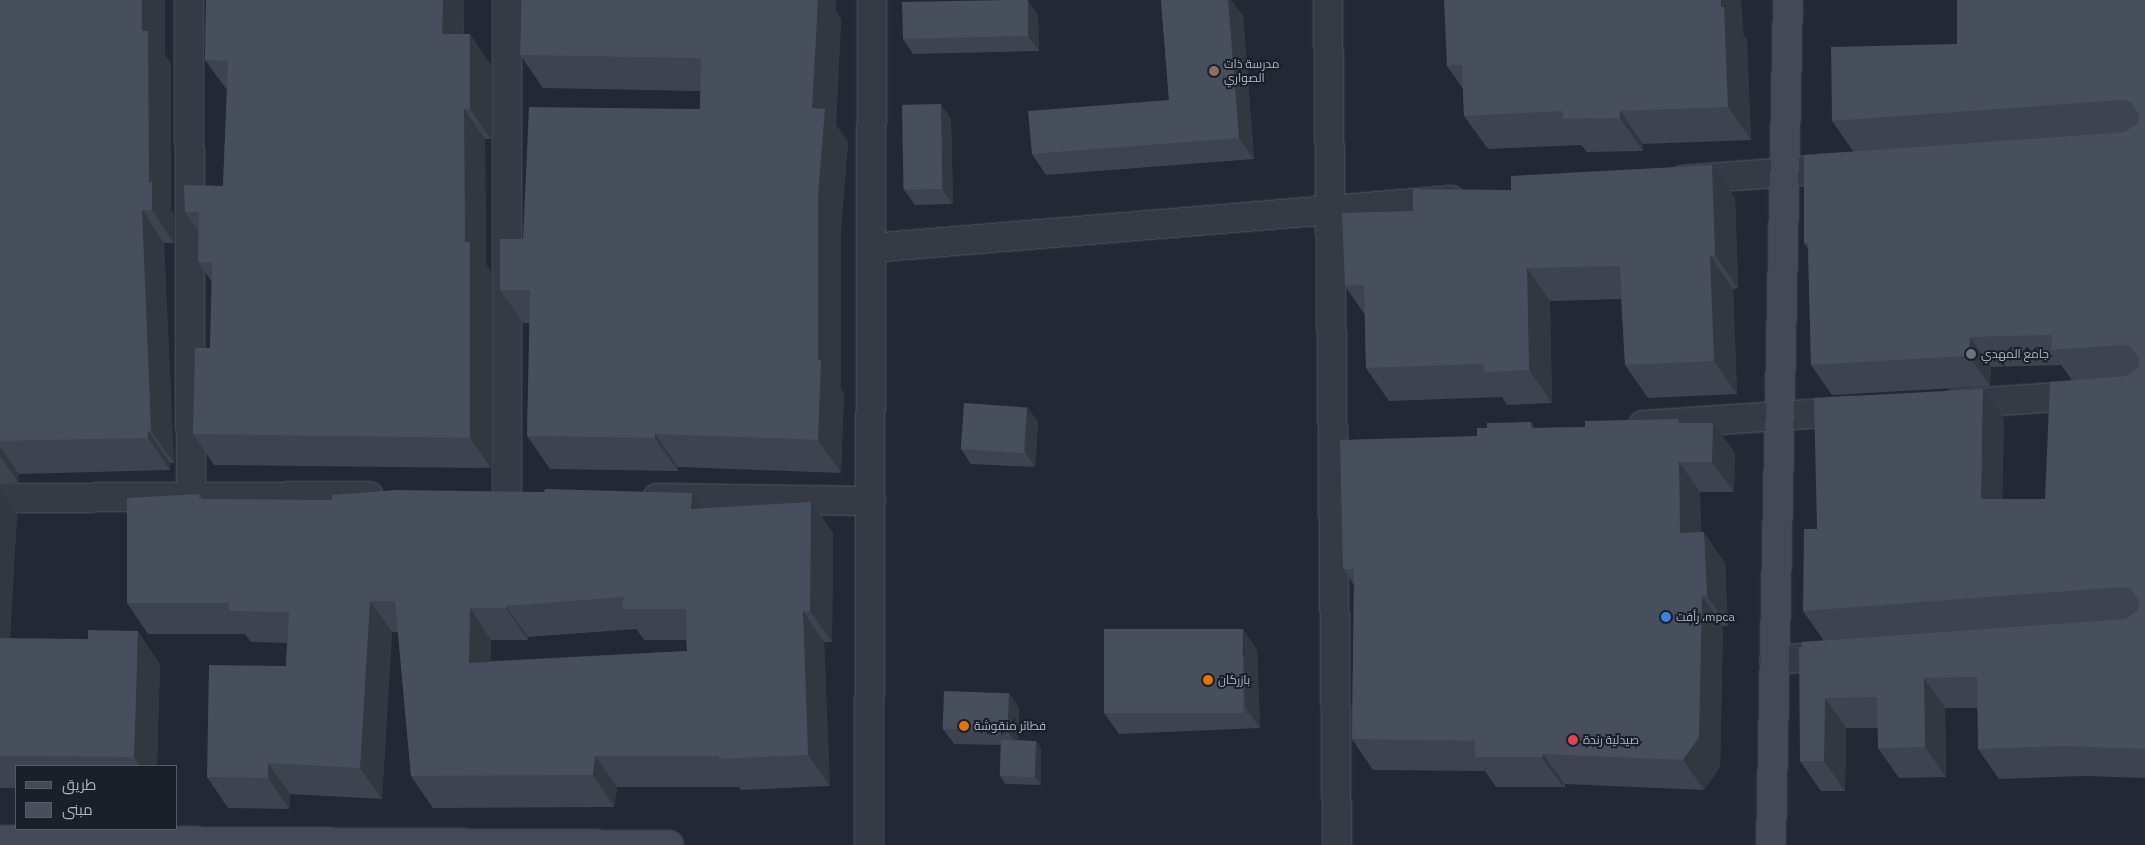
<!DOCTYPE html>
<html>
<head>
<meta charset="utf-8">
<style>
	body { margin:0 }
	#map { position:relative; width:2145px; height:845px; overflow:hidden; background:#222834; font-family:"IBM Plex Sans",Cairo,sans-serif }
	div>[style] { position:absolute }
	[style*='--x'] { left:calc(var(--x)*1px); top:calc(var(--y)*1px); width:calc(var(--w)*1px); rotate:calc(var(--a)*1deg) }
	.roads { filter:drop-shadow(0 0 1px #525762) drop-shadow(0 0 1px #525762) }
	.minor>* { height:28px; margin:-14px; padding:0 14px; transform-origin:14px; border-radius:14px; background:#353a45 }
	.tertiary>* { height:28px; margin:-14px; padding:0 14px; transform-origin:14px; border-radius:14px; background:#353a45 }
	.secondary>* { height:28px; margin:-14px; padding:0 14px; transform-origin:14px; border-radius:14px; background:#434957 }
	.wall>* { inset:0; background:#3d434f }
	.shaded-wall>* { inset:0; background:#323740; transform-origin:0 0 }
	.building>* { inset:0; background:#474e5c; transform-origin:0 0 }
	.dots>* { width:14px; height:14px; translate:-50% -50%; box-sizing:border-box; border:2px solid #1a1f29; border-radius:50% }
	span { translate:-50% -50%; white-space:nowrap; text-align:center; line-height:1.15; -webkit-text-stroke:4px #1a1f29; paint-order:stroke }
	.poi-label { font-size:12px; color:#afb4c1 }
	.left { translate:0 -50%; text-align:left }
	.legend { position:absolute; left:15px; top:765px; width:162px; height:65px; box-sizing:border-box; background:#1a1f29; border:1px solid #565b66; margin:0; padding:6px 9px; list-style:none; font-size:15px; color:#afb4c1 }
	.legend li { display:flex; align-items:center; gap:10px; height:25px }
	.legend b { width:25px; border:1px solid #565b66 }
</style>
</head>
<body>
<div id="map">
	<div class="roads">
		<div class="minor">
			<i style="--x:189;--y:0;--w:497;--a:89.8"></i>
			<i style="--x:507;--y:0;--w:496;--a:90"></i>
			<i style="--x:1328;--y:0;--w:845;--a:89.39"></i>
			<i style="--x:1683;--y:180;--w:159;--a:-4.3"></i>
			<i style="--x:871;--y:248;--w:582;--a:-4.73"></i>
			<i style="--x:1955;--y:404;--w:190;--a:-3.9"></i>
			<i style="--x:1643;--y:425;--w:209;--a:-3.8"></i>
			<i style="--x:0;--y:498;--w:369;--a:-0.3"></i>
			<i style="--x:657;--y:498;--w:214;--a:0.8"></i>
			<i style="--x:1774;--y:660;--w:63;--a:-4.5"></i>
		</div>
		<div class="tertiary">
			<i style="--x:869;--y:845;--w:845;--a:-89.8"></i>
		</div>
		<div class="secondary">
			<i style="--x:0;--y:840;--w:669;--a:0.43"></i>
			<i style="--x:1771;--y:845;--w:845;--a:-88.85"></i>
		</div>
	</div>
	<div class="wall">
		<i style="clip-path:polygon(0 0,165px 0,165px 55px,171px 64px,171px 210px,174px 215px,174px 243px,164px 243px,174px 463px,170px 463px,170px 470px,19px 474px,18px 482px,0 484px)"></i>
		<i style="clip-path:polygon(206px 0,464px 0,464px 34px,491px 65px,491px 139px,485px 139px,486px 264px,491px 272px,491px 468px,214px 465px,193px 434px,210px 348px,212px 282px,198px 262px,199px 232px,185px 212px,223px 186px,227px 90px,205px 60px)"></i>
		<i style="clip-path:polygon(1161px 0,1231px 0,1243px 16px,1254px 159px,1046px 175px,1032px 154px,1169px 100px)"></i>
		<i style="clip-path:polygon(2145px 0,2145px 778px,2085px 776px,1999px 779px,1978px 749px,1978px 708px,1945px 708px,1946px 777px,1899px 778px,1878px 748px,1878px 728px,1846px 728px,1845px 791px,1821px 791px,1800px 761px,1802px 647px,1824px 641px,1803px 611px,1817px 529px,2004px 419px,2002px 499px,2045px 499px,2072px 380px,2061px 365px,1991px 367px,1990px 386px,1832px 395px,1811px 365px,1808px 249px,1804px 243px,1853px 151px,1832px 121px,1957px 44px)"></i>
		<i style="clip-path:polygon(836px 11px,841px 19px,836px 125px,848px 142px,841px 228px,841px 389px,844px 393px,841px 473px,678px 467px,678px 471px,550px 469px,527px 436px,530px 323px,523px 323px,500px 290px,523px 239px,700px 109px,700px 91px,543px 88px,520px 55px)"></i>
		<i style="clip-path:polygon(1038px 15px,1039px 51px,913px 54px,903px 39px)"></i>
		<i style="clip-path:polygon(1744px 36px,1747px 40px,1751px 140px,1643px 144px,1643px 151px,1587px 152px,1581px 145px,1488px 149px,1464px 116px,1463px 89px,1447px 66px)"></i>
		<i style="clip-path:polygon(951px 119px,953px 204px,915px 205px,904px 190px)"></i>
		<i style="clip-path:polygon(1735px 198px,1738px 288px,1733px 289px,1737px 394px,1648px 398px,1625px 365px,1621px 299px,1550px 301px,1552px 403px,1507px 405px,1502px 397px,1389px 401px,1366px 368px,1365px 315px,1345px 286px)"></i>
		<i style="clip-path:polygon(1027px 407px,1038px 422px,1035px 467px,971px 464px,961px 449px)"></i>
		<i style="clip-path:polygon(1678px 419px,1681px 423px,1713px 423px,1735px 453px,1734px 492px,1700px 492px,1701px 532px,1725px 563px,1728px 626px,1723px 626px,1720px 767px,1704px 790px,1565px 784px,1565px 787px,1496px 787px,1485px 771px,1373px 770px,1352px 739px,1354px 585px,1343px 569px,1477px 436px,1536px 428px,1585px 427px)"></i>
		<i style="clip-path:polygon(0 490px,17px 514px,10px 638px,160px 664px,157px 766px,16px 766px,16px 788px,0 788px)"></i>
		<i style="clip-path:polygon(evenodd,544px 492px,692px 493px,703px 508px,811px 502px,833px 533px,832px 642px,824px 642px,830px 786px,741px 790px,739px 787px,617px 787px,614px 807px,433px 808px,411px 776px,398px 632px,392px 632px,382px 799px,290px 794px,289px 809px,228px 808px,207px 777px,286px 666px,287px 643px,251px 642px,245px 634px,148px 634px,127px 603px,199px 494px,203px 499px,332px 500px,544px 492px,636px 629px,644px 640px,686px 640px,687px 651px,491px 661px,491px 640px,528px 640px,528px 637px,636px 629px)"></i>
		<i style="clip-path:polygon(1257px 650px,1260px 728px,1119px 734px,1104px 713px)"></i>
		<i style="clip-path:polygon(1009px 693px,1019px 708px,1018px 740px,1036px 741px,1041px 748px,1041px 785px,1005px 784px,1000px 776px,1001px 745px,954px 744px,943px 729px)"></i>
	</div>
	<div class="shaded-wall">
		<i style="clip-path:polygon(142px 0,165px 0,165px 55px,171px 64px,171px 210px,174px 215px,174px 243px,152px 210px,149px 182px,142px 31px)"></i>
		<i style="clip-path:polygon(443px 0,464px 0,463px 64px,442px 34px)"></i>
		<i style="clip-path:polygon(818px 0,836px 0,836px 11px,841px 19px,836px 125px,848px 142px,841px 228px,841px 389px,844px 393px,841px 473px,818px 440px,818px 360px,812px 108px)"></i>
		<i style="clip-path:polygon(1028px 0,1038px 15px,1039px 51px,1028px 36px)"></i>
		<i style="clip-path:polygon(1228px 0,1231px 0,1243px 16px,1254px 159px,1239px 138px)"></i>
		<i style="clip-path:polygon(1721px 0,1741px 0,1744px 36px,1747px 40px,1751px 140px,1728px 107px)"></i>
		<i style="clip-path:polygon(470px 34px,491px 65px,491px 139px,470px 109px)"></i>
		<i style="clip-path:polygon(941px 104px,951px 119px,953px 204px,942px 189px)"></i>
		<i style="clip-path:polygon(464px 109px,485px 139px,486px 264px,491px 272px,491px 468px,470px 438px,465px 242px)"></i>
		<i style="clip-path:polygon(1620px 111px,1643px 144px,1643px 151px,1620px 118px)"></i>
		<i style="clip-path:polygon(1712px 165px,1735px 198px,1738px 288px,1715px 255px)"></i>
		<i style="clip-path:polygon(142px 210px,164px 243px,174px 463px,151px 431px)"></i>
		<i style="clip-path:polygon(1710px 256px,1733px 289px,1737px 394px,1714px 361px)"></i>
		<i style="clip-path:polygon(1527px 268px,1550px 301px,1552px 403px,1529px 370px)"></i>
		<i style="clip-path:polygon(1970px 337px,1991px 367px,1990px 386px,1969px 356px)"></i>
		<i style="clip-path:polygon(1983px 389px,2004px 419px,2002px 529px,1981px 499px)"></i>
		<i style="clip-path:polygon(1027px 407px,1038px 422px,1035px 467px,1025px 452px)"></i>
		<i style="clip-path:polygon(1531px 422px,1553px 452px,1532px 428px)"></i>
		<i style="clip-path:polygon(1713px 423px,1735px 453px,1734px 492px,1712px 462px)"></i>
		<i style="clip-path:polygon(148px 431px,170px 463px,170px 470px,148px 438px)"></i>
		<i style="clip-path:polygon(655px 434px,678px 467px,678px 471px,655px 438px)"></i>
		<i style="clip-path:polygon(0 447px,19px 474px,18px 482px,0 456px)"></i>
		<i style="clip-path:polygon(1679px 462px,1700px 492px,1701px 563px,1680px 533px)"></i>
		<i style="clip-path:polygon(0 490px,17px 514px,8px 670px,0 658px)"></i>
		<i style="clip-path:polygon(692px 493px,714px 525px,691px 509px)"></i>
		<i style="clip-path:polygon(811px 502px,833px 533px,832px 642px,810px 611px)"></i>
		<i style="clip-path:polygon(1704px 532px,1725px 563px,1728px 626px,1707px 596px)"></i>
		<i style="clip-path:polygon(1702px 596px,1723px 626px,1720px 767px,1704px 790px,1683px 760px)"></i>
		<i style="clip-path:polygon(370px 601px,392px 632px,382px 799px,360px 768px)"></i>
		<i style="clip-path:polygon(506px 606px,528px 637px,528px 640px,506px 608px)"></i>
		<i style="clip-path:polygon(470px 608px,491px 640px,491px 694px,469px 663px)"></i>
		<i style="clip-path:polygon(803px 611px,824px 642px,830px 786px,808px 755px)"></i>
		<i style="clip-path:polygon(1243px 629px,1257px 650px,1260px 728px,1245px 707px)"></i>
		<i style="clip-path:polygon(138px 631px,160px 664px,157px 766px,140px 766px,134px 757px)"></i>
		<i style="clip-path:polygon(1924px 678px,1945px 708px,1946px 777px,1925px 747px)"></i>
		<i style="clip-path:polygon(1009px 693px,1019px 708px,1018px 746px,1007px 731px)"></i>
		<i style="clip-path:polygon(1825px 698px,1846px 728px,1845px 791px,1824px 761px)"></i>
		<i style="clip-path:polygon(1036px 741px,1041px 748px,1041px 785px,1035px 777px)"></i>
		<i style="left:1543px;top:754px;width:37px;height:3px;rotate:54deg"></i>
		<i style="clip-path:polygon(595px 756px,617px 787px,614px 807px,593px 775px)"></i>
		<i style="clip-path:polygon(268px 763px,290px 794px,289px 809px,268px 778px)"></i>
	</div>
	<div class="building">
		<i style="clip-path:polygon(0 0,142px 0,142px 31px,148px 31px,149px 182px,152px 182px,152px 210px,142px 210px,151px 431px,148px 431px,148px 438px,0 441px)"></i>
		<i style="clip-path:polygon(206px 0,443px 0,442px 34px,470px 34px,470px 109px,464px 109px,465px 242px,470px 242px,470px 438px,193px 434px,195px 348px,210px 348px,212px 263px,198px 262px,199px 212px,185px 212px,184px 185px,223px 186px,228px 61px,205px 60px)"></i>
		<i style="clip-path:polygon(522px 0,818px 0,812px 108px,825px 109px,818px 195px,818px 360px,821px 360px,818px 440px,655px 434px,655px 438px,527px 436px,530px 290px,500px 290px,500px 239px,523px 239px,529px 107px,700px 109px,701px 58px,520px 55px)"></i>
		<i style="clip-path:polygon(1008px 0,1028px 0,1028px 36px,903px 39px,902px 2px)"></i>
		<i style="clip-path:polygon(1161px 0,1228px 0,1239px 138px,1032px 154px,1028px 111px,1169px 100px)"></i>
		<i style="clip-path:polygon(1444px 0,1721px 0,1721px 7px,1724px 7px,1728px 107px,1620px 111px,1620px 118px,1563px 119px,1563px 111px,1464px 116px,1462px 65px,1447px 66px)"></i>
		<i style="clip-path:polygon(1957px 0,2145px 0,2145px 749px,2064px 746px,1978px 749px,1977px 677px,1924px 678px,1925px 747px,1878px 748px,1877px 697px,1825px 698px,1824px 761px,1800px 761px,1799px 647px,1802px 647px,1802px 642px,2125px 619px,2138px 610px,2139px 601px,2131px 589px,2123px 587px,1803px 611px,1804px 529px,1817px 529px,1814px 398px,1983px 389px,1981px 499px,2045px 499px,2050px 382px,2126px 376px,2138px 368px,2139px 359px,2131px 347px,2123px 345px,2051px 350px,2052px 335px,1970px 337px,1969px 356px,1811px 365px,1808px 243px,1804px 243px,1804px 155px,2125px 132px,2138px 123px,2139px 114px,2131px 102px,2123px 100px,1832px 121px,1831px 47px,1957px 44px)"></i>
		<i style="left:941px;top:104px;width:85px;height:39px;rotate:89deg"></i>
		<i style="clip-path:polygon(1712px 165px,1715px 255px,1710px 256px,1714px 361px,1625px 365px,1620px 266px,1527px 268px,1529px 370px,1484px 372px,1484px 364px,1366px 368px,1364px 285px,1345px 286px,1342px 213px,1413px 211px,1413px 189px,1511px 190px,1511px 176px)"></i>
		<i style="left:964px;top:403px;width:63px;height:46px;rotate:4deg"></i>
		<i style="clip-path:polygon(1678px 419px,1678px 423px,1713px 423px,1712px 462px,1679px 462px,1680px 533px,1704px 532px,1707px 596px,1702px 596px,1699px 737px,1683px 760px,1543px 754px,1543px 757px,1475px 757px,1475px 741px,1352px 739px,1354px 569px,1343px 569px,1340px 440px,1477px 436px,1477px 428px,1487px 428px,1487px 423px,1531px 422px,1532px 428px,1585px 427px,1585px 421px)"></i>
		<i style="clip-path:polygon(evenodd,545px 489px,692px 493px,691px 509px,811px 502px,810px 611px,803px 611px,808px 755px,719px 759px,719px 756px,595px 756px,593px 775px,411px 776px,395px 601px,370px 601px,360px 768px,268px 763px,268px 778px,207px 777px,209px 665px,286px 666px,289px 612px,229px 611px,229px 603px,127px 603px,127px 498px,199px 494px,199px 499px,332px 500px,332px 495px,396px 490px,544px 492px,545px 489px,624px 597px,622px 609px,686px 609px,687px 651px,469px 663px,470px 608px,506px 608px,506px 606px,624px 597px)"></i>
		<i style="left:1104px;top:629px;width:139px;height:84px"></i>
		<i style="clip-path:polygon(88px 630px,138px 631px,134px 757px,0 756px,0 638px,88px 639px)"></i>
		<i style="left:944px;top:691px;width:65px;height:38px;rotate:2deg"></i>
		<i style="left:1001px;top:740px;width:35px;height:36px;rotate:2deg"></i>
	</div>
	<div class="dots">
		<i style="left:1214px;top:71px;background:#8d6e63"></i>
		<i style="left:1971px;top:354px;background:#6b7280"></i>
		<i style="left:1666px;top:617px;background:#3f7fe0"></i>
		<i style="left:1208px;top:680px;background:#e8710a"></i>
		<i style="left:964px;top:726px;background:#e8710a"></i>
		<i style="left:1573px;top:740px;background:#e0444e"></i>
	</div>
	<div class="poi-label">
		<span class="left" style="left:1224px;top:71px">مدرسة ذات<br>الصواري</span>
		<span class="left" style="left:1981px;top:354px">جامع المهدي</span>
		<span class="left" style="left:1676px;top:617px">رأفت ،mpca</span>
		<span class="left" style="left:1218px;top:680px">بازركان</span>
		<span class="left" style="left:974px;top:726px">فطائر منقوشة</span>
		<span class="left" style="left:1583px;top:740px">صيدلية رندة</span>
	</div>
	<ul class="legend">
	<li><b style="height:6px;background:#434957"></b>طريق</li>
	<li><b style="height:14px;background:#474e5c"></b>مبنى</li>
	</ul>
</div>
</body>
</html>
